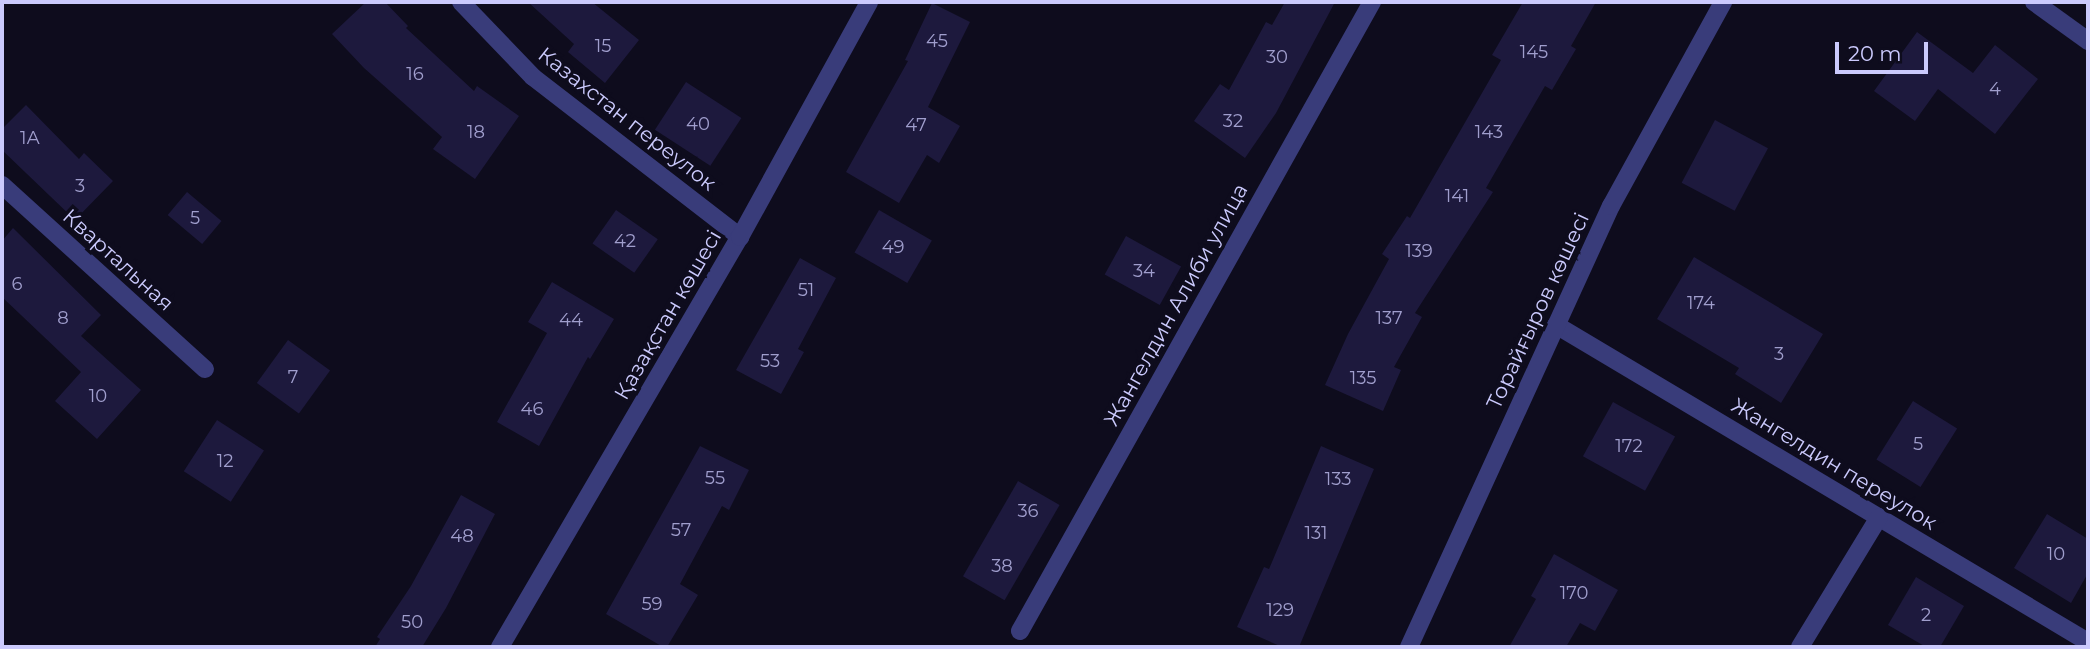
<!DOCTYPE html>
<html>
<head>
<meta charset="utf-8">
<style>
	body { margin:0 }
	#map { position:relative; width:2090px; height:649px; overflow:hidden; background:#0e0c1d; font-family:Montserrat,sans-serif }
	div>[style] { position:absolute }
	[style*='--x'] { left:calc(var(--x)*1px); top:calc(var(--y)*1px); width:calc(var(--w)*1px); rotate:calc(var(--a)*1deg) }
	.building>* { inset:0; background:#1d193d; transform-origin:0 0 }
	.minor>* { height:18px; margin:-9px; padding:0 9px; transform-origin:9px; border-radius:9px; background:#393c7a }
	.tertiary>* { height:18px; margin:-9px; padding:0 9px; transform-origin:9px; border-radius:9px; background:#393c7a }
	span { translate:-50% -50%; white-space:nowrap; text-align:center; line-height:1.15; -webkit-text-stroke:7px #0e0c1d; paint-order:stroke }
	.number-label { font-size:18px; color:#a09ecd }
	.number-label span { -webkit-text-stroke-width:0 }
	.street-label { font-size:21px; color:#cbcafd }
	.frame { position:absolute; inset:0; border:4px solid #cbcafd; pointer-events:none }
	.scale { position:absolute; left:1835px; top:42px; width:93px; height:32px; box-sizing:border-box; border:4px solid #cbcafd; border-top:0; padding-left:9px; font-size:21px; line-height:24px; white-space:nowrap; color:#cbcafd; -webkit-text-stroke:5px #0e0c1d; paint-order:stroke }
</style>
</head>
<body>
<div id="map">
	<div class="building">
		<i style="clip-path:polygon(366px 2px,385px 2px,408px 26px,406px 28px,474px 91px,477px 86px,519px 116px,475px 179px,433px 149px,442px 137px,364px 68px,332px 34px)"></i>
		<i style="clip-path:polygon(528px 2px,592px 2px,639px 40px,605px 83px,568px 52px,574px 44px)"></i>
		<i style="clip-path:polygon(1285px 2px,1335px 2px,1276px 113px,1245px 158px,1194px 121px,1220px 84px,1229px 90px,1266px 22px,1272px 25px)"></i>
		<i style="clip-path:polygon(1523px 2px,1596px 2px,1571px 46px,1576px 49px,1552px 90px,1545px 86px,1486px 188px,1493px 192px,1415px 313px,1422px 317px,1394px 367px,1401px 370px,1383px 411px,1325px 385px,1348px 334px,1389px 259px,1382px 254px,1407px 216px,1410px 218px,1501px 60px,1492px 55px)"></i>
		<i style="clip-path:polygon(932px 3px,970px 22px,928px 107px,960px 126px,939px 163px,927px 155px,899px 203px,846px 172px,908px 61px,905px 60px)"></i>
		<i style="clip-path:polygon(1917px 32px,1973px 73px,1995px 45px,2038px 79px,1995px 134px,1938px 89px,1915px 121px,1874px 91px)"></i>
		<i style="left:686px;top:82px;width:66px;height:57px;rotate:33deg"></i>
		<i style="clip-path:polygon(26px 105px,79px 159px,84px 153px,113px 181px,75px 220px,2px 150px,2px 129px)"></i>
		<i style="left:1715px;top:120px;width:60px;height:71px;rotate:28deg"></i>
		<i style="left:187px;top:192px;width:45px;height:30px;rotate:40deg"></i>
		<i style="left:616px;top:210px;width:51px;height:41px;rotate:35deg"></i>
		<i style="left:879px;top:210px;width:61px;height:49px;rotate:30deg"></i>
		<i style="clip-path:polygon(13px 228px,101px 315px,81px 336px,141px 390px,97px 439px,55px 401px,81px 372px,2px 297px,2px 241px)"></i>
		<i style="left:1126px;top:236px;width:63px;height:44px;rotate:29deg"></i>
		<i style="clip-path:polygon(1694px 257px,1823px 334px,1781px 403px,1735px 374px,1739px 368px,1657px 319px)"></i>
		<i style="clip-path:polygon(800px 258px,836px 278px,798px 349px,804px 352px,781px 394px,736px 370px)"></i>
		<i style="clip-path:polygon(552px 282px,614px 319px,590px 359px,588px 357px,539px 446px,497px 422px,547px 333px,528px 322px)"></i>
		<i style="left:288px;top:340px;width:52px;height:53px;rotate:36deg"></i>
		<i style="left:1913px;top:401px;width:52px;height:69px;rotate:32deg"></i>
		<i style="left:1613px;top:402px;width:71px;height:62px;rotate:29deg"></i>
		<i style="left:217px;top:420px;width:56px;height:61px;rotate:33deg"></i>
		<i style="clip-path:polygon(700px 446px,749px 470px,729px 510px,722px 506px,680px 584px,698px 595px,667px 647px,663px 647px,606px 614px)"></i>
		<i style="clip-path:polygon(1321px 446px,1374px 469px,1299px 647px,1282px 647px,1237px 627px,1264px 567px,1269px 569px)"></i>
		<i style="left:1018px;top:481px;width:48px;height:110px;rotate:30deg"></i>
		<i style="clip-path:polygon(461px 495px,495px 514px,446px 608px,422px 647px,375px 647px,380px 639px,377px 637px,411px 586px)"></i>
		<i style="clip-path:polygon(2047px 514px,2088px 539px,2088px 573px,2071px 603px,2014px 568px)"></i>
		<i style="clip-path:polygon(1554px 554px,1618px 590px,1595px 631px,1580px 623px,1566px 647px,1509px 647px,1536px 599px,1531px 596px)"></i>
		<i style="clip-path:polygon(1916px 577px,1964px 606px,1940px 647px,1926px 647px,1888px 625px)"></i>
	</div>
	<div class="minor">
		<i style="--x:461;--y:2;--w:104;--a:46.2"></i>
		<i style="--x:533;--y:77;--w:262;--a:37.7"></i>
		<i style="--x:2034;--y:2;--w:67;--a:35.8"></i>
		<i style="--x:2;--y:185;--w:274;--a:42.2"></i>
		<i style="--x:1556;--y:325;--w:619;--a:30.79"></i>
		<i style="--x:1020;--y:631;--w:721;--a:-60.77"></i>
		<i style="--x:500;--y:647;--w:475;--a:-59.7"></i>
		<i style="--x:740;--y:237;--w:268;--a:-61.2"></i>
		<i style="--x:1800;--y:647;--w:152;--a:-58.7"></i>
	</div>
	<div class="tertiary">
		<i style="--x:1409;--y:647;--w:485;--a:-65.4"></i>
		<i style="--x:1611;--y:206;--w:233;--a:-61.2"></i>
	</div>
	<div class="number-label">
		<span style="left:937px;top:41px">45</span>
		<span style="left:603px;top:46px">15</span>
		<span style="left:1534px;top:52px">145</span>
		<span style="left:1277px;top:57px">30</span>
		<span style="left:415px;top:74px">16</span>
		<span style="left:1995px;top:89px">4</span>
		<span style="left:1233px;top:121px">32</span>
		<span style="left:698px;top:124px">40</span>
		<span style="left:916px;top:125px">47</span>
		<span style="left:476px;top:132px">18</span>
		<span style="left:1489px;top:132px">143</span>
		<span style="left:30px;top:138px">1А</span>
		<span style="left:80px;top:186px">3</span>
		<span style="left:1457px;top:196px">141</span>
		<span style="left:195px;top:218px">5</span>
		<span style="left:625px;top:241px">42</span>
		<span style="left:893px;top:247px">49</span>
		<span style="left:1419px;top:251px">139</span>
		<span style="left:1144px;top:271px">34</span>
		<span style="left:17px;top:284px">6</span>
		<span style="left:806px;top:290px">51</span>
		<span style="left:1701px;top:303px">174</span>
		<span style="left:63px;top:318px">8</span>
		<span style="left:1389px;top:318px">137</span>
		<span style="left:571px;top:320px">44</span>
		<span style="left:1779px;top:354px">3</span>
		<span style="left:770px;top:361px">53</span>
		<span style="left:293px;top:377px">7</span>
		<span style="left:1363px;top:378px">135</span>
		<span style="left:98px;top:396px">10</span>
		<span style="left:532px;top:409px">46</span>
		<span style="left:1918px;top:444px">5</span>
		<span style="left:1629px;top:446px">172</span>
		<span style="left:225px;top:461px">12</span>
		<span style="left:715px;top:478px">55</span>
		<span style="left:1338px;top:479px">133</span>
		<span style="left:1028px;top:511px">36</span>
		<span style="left:681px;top:530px">57</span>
		<span style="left:1316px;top:533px">131</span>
		<span style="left:462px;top:536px">48</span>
		<span style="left:2056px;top:554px">10</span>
		<span style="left:1002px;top:566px">38</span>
		<span style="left:1574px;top:593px">170</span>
		<span style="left:652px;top:604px">59</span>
		<span style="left:1280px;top:610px">129</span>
		<span style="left:1926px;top:615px">2</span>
		<span style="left:412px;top:622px">50</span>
	</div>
	<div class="street-label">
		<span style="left:627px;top:119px;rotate:38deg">Казахстан переулок</span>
		<span style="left:118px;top:260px;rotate:42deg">Квартальная</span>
		<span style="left:1176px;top:305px;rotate:-61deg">Жангелдин Алиби улица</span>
		<span style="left:1538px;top:311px;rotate:-65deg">Торайғыров көшесі</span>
		<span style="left:668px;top:315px;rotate:-60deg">Қазақстан көшесі</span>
		<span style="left:1834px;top:464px;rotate:31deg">Жангелдин переулок</span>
	</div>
	<div class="frame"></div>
	<div class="scale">20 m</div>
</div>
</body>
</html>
